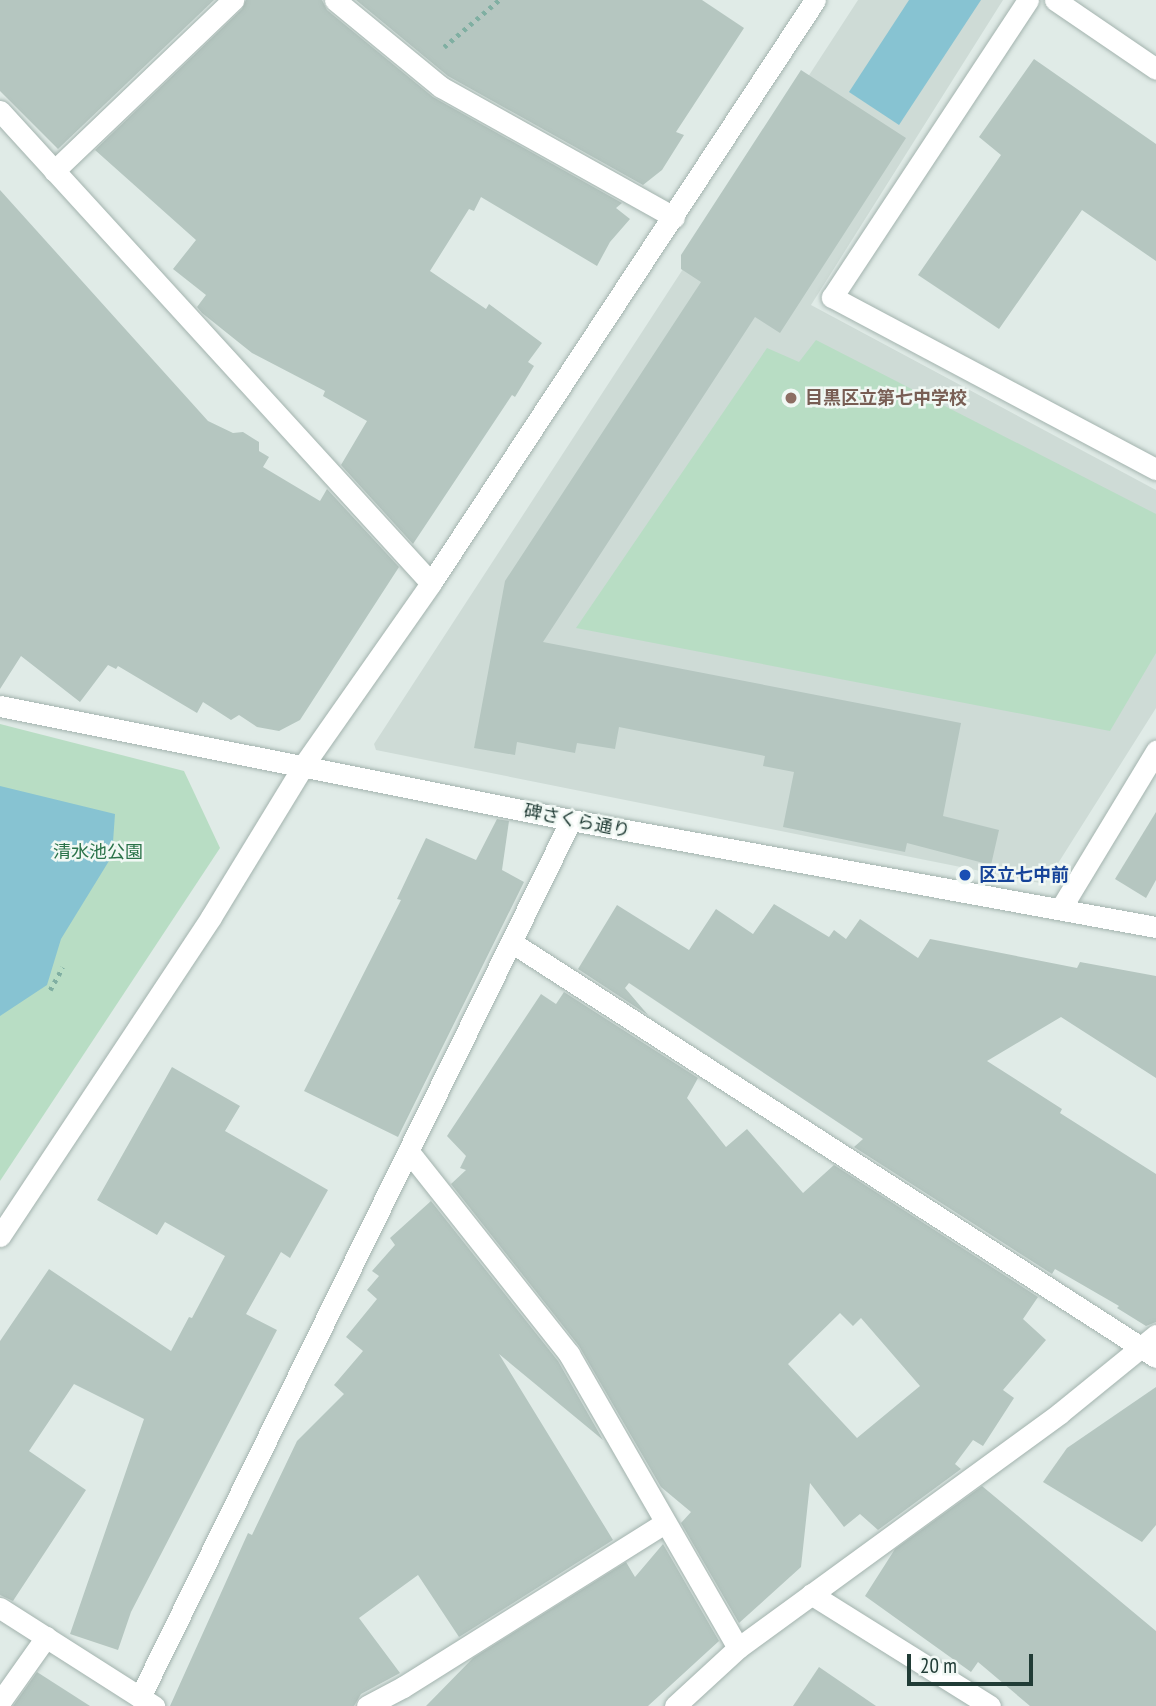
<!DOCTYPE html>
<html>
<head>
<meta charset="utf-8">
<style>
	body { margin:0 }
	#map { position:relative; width:1156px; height:1706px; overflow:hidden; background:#e0ebe7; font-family:"PT Sans Narrow","Noto Sans JP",sans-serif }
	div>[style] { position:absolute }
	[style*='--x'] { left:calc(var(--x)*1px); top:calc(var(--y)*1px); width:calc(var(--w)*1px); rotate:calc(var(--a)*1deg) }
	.built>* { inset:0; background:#cedbd6 }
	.green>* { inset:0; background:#b8ddc4 }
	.water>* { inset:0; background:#87c3d2 }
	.building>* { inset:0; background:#b5c6c0 }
	.path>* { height:4.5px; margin-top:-2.25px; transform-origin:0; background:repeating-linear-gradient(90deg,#80afa2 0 3.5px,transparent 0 8.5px) }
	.roads { filter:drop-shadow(0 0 2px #a3b3ae) drop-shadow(0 0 2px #a3b3ae) }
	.service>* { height:21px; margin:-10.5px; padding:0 10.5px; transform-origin:10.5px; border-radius:10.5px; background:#fff }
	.minor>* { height:21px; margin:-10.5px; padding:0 10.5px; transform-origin:10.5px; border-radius:10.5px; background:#fff }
	.tertiary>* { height:21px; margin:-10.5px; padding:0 10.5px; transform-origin:10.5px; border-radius:10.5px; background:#fff }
	.dots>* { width:19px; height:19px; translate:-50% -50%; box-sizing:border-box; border:4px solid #f1f8f4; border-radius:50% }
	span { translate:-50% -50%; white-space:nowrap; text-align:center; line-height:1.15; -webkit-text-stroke:5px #f1f8f4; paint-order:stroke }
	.education-label { font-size:18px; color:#785e54; font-weight:700 }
	.left { translate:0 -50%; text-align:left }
	.street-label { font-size:18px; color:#213c36 }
	.park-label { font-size:18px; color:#2a7349 }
	.transit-label { font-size:18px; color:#164399; font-weight:700 }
	.scale { position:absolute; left:907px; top:1654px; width:126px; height:32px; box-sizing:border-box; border:4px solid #213c36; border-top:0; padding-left:9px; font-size:21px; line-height:24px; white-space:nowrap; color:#213c36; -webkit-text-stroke:5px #f1f8f4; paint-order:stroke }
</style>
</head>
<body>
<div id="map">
	<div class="built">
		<i style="clip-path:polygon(858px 0,1003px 0,811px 305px,1156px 490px,1156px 708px,1045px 884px,376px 750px,374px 744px)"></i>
	</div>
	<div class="green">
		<i style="clip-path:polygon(816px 340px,1156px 514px,1156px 653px,1110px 731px,576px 628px,767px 348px,799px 362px)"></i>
		<i style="clip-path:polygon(0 724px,184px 771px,220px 848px,0 1181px)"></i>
	</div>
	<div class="water">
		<i style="clip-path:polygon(909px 0,981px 0,899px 125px,849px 92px)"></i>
		<i style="clip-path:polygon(0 786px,115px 814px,112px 856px,61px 939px,47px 985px,0 1016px)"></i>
	</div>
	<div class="building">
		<i style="clip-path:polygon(0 0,214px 0,58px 149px,0 91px)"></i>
		<i style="clip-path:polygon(246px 0,322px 0,327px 10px,433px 97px,622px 203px,616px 208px,630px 219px,610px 242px,597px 266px,481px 197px,474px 211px,469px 209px,430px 271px,486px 309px,489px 304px,542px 343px,528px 362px,534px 366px,515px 397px,512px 395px,413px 544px,341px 465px,367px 421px,323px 396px,325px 391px,252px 353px,202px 313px,197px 307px,206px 295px,173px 269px,196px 240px,95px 150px,242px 9px)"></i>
		<i style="clip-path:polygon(356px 0,702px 0,744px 28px,676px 132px,684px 135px,662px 170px,643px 185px,448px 76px)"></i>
		<i style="clip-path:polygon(1034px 59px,1156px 144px,1156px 261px,1082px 210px,999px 329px,918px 275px,1001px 155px,979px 137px)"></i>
		<i style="clip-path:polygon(801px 70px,906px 138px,780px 333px,755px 317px,543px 642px,961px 723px,943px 816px,999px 830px,991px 865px,907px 843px,905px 852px,783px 827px,794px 772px,763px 766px,765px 756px,619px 727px,615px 749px,577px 743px,575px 753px,517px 742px,515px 755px,474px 748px,505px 581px,701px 282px,681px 269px,681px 255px)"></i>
		<i style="clip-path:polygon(0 190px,208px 421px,233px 433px,243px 432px,259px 442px,259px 451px,269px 457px,263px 467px,320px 501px,327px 489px,399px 567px,300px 720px,279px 731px,257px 727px,239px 715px,231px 720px,203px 702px,197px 713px,118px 666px,116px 669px,108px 665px,80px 702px,21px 656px,0 689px)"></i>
		<i style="clip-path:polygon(1156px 812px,1156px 880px,1146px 898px,1115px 879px)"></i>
		<i style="clip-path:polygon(497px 819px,509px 821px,502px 870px,524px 882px,398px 1137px,304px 1091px,401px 900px,397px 899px,426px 838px,476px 860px)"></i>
		<i style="clip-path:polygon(774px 904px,829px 937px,834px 930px,846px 939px,860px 919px,918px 958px,930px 939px,1077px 968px,1080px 962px,1156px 976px,1156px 1078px,1061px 1017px,987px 1061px,1062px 1109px,1060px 1113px,1156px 1174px,1156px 1322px,1146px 1326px,1117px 1308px,1119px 1306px,1055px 1269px,1052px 1274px,854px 1147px,863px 1139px,629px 983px,625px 988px,648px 1015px,578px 969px,617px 905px,689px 950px,716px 909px,753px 934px)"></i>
		<i style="clip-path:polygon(evenodd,564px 992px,698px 1078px,687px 1098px,726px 1147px,747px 1129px,803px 1193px,834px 1165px,1038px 1297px,1023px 1319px,1046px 1340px,1003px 1390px,1014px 1398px,983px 1446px,973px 1440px,955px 1464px,961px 1469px,878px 1530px,860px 1514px,844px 1527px,810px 1483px,801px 1567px,739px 1623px,681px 1523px,691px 1512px,661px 1487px,579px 1346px,451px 1184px,466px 1170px,460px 1168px,466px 1156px,447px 1136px,541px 994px,556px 1004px,564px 992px,840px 1313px,853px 1326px,861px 1318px,920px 1386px,857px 1438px,788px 1364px,840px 1313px)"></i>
		<i style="clip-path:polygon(172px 1067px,240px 1106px,225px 1131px,328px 1190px,290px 1258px,281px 1252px,246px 1314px,277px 1330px,131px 1612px,118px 1650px,70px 1634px,144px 1419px,74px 1384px,29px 1451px,86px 1490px,13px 1601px,0 1595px,0 1341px,49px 1269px,171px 1351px,189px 1317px,192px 1318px,225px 1256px,165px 1222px,157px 1235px,97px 1200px)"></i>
		<i style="clip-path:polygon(431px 1201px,558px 1361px,603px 1440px,499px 1354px,613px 1540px,459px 1637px,418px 1575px,359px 1618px,400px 1673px,361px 1694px,354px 1706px,170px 1706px,248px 1533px,252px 1535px,297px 1441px,344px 1394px,334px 1385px,363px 1351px,346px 1337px,377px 1299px,367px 1290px,379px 1276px,372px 1271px,395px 1245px,390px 1238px)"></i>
		<i style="clip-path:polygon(1156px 1387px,1156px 1525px,1142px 1542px,1043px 1482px,1067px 1448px)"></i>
		<i style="clip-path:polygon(982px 1486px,1156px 1631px,1156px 1706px,1030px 1706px,978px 1662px,971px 1672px,865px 1596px,895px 1549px)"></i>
		<i style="clip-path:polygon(663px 1544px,719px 1641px,648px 1706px,426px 1706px,473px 1658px,626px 1562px,635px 1577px)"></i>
		<i style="clip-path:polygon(819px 1667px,876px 1706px,793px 1706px)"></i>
		<i style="clip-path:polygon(37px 1672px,90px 1706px,13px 1706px)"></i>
	</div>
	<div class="path">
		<i style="--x:444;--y:47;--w:72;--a:-40.5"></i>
		<i style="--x:50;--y:990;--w:26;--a:-61"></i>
	</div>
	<div class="roads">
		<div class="service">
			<i style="--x:335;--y:0;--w:137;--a:39.4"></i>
			<i style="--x:441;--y:87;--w:267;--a:29.2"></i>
			<i style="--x:54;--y:171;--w:248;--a:-43.7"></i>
			<i style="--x:409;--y:1152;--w:258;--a:51.6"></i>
			<i style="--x:569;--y:1354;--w:339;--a:60.1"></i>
			<i style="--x:0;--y:1702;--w:80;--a:-54.7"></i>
			<i style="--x:367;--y:1706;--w:41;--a:-27.8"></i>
			<i style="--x:403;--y:1687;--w:308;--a:-32.1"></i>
		</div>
		<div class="minor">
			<i style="--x:1028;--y:0;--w:356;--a:123.4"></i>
			<i style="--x:832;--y:297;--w:367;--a:28"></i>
			<i style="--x:1055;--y:0;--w:122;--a:34.3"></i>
			<i style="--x:0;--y:111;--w:639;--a:47.6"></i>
			<i style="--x:1061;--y:908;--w:184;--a:-58.8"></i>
			<i style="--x:511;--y:942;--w:767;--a:32.76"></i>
			<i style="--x:811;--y:1594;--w:211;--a:32"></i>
			<i style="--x:0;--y:1608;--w:183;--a:32.5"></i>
			<i style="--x:140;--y:1697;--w:977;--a:-63.83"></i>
			<i style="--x:675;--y:1706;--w:86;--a:-42.6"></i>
			<i style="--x:738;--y:1648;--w:399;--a:-36.1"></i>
			<i style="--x:1060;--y:1413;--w:124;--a:-39.1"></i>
		</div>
		<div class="tertiary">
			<i style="--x:0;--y:706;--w:582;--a:11.29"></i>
			<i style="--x:571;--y:820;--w:595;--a:10.37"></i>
			<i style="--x:0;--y:1236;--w:382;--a:-56.5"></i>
			<i style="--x:211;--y:917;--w:177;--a:-58.6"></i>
			<i style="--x:303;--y:766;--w:223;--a:-55"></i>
			<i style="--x:431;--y:583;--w:698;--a:-56.63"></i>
		</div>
	</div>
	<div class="dots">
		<i style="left:791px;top:398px;background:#8d6e63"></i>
		<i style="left:965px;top:875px;background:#1a4fb4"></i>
	</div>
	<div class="education-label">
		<span class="left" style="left:805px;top:398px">目黒区立第七中学校</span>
	</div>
	<div class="street-label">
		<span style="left:577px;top:821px;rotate:11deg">碑さくら通り</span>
	</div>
	<div class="park-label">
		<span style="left:98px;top:852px">清水池公園</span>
	</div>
	<div class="transit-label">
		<span class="left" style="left:979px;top:875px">区立七中前</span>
	</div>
	<div class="scale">20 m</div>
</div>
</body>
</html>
